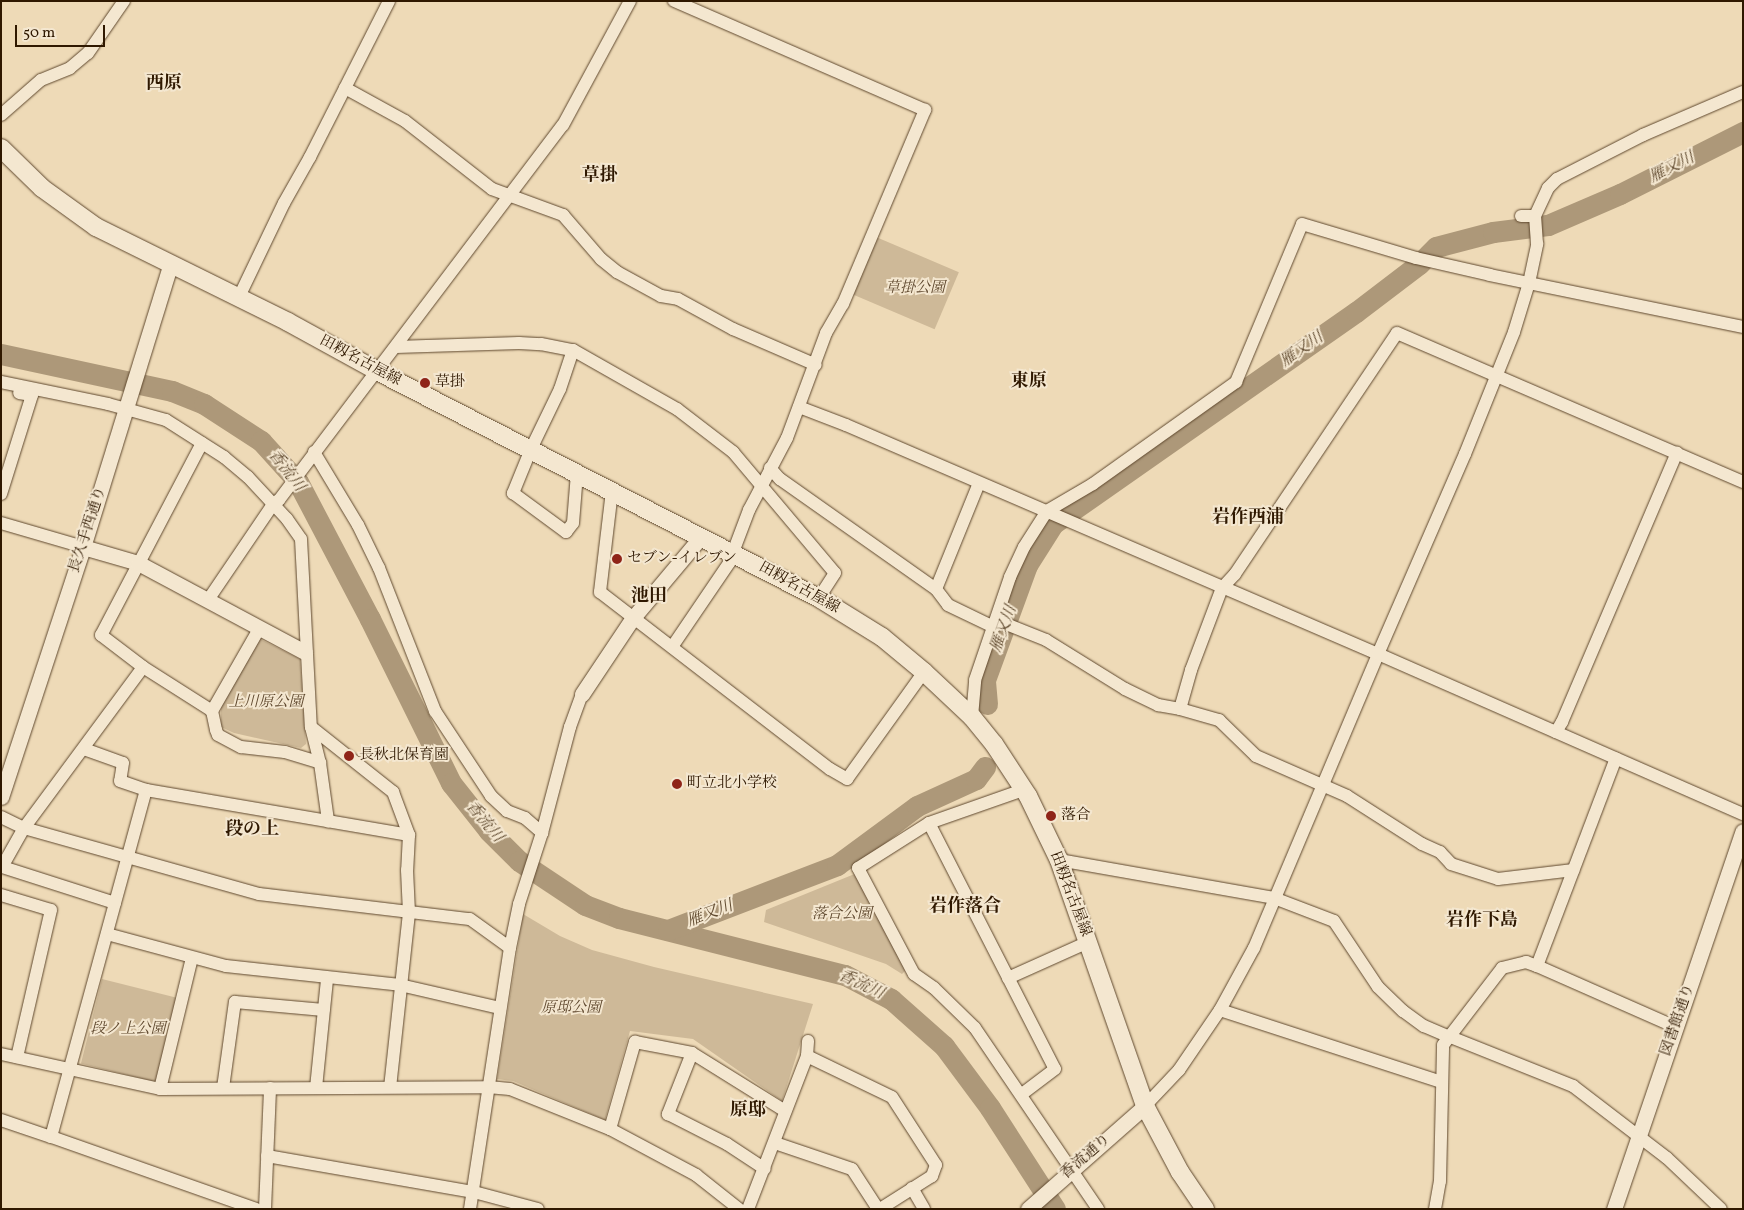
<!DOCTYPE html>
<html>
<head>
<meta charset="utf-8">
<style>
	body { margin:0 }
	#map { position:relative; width:1744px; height:1210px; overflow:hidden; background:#eedab7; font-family:Vollkorn,"Noto Serif JP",serif }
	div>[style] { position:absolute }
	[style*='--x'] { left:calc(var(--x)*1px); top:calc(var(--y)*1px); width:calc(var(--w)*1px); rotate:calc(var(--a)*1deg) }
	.green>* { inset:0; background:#ceb998; transform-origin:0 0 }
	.river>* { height:21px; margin:-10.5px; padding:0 10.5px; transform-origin:10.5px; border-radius:10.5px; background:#ad9879 }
	.roads { filter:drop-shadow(0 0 1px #5f482e) drop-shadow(0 0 1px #5f482e) }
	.minor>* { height:12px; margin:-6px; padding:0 6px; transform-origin:6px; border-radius:6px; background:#f4e7d0 }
	.tertiary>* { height:15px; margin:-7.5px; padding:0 7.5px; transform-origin:7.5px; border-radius:7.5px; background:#f4e7d0 }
	.secondary>* { height:18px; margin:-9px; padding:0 9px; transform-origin:9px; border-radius:9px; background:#f4e7d0 }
	.dots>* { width:14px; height:14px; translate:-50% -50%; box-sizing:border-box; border:2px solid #f4e7d0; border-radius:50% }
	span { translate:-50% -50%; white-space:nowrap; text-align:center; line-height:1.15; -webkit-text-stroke:4px #f4e7d0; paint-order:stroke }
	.park-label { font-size:15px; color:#5f482e; font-style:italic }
	.street-label { font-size:15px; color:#2f1800 }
	.poi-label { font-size:15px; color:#2f1800 }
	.left { translate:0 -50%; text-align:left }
	.water-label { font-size:16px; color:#614b30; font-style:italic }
	.quarter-label { font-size:18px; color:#2f1800; font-weight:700 }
	.frame { position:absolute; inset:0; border:2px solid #2f1800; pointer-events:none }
	.scale { position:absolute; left:15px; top:25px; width:90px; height:22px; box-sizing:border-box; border:2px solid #2f1800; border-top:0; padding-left:6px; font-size:15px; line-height:18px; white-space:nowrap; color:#2f1800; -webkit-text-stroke:4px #f4e7d0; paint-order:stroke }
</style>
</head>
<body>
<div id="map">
	<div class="green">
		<i style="left:876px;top:237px;width:90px;height:62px;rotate:23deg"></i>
		<i style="clip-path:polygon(260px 639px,300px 659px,306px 744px,301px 748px,234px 733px,221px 727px,221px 707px)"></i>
		<i style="clip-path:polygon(857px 873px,906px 970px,902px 974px,886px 964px,764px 922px,766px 910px)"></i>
		<i style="clip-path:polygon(523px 914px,560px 936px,592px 950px,654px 967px,813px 1004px,782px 1101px,693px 1039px,630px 1031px,605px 1120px,513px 1081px,497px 1079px)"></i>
		<i style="left:102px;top:979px;width:77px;height:87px;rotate:14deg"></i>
	</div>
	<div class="river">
		<i style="--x:1;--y:354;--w:175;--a:12.2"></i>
		<i style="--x:172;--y:391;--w:35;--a:22"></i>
		<i style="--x:204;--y:404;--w:68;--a:33"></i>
		<i style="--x:261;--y:441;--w:55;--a:47.9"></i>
		<i style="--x:298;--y:482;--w:155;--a:62.3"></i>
		<i style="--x:370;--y:619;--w:183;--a:63.7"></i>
		<i style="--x:451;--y:783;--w:61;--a:51.6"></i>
		<i style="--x:489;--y:831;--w:42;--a:45"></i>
		<i style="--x:519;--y:861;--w:79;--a:33.7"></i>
		<i style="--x:585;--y:905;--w:36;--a:21"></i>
		<i style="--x:619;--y:918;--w:233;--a:14.2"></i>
		<i style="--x:845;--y:975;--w:52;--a:27.6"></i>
		<i style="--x:891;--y:999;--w:71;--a:41.6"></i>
		<i style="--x:944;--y:1046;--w:77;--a:53.4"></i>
		<i style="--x:990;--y:1108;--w:120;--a:57.2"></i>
		<i style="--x:987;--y:704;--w:24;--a:-95"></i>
		<i style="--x:985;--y:680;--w:122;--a:-69.9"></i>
		<i style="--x:1027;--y:565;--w:49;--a:-57.6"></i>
		<i style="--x:1053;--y:524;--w:370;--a:-35"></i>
		<i style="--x:1356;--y:312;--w:79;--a:-37.3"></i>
		<i style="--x:1419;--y:264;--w:24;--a:-45"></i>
		<i style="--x:1436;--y:247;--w:59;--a:-14.7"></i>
		<i style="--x:1493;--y:232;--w:55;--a:-7.3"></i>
		<i style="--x:1548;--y:225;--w:78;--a:-23.3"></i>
		<i style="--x:1620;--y:194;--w:138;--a:-26.8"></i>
		<i style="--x:668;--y:930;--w:181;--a:-21"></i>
		<i style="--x:837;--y:865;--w:99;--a:-36.4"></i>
		<i style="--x:917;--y:806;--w:65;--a:-24.6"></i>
		<i style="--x:976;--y:779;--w:15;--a:-53"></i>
	</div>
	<div class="roads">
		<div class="minor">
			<i style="--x:345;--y:88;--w:68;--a:28.8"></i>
			<i style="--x:405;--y:121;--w:110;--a:38"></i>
			<i style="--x:492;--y:189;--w:76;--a:20.1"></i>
			<i style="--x:563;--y:215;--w:58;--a:49.2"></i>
			<i style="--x:601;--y:259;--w:21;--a:39"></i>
			<i style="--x:617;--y:272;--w:50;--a:28.6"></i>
			<i style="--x:661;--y:296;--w:17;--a:10"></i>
			<i style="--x:678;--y:299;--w:63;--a:28.6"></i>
			<i style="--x:733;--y:329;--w:90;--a:23.4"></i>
			<i style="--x:1;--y:115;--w:53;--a:-41.2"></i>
			<i style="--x:41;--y:80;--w:31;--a:-22"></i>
			<i style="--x:70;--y:68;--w:23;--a:-40"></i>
			<i style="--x:88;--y:53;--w:63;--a:-55.3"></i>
			<i style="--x:1521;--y:216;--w:14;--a:0"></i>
			<i style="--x:1535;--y:216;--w:31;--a:-65"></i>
			<i style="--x:1548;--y:188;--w:13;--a:-45"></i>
			<i style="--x:1557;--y:179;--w:97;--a:-27.1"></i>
			<i style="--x:1643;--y:135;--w:109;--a:-23.3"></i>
			<i style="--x:238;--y:299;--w:106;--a:-64.4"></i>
			<i style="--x:284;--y:203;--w:53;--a:-60.5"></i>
			<i style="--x:310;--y:157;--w:175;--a:-63.1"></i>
			<i style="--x:396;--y:347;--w:123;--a:-1.9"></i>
			<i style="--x:519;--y:343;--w:22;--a:3"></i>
			<i style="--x:541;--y:344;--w:33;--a:11"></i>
			<i style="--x:573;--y:350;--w:120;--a:29.6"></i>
			<i style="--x:677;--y:409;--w:71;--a:37.5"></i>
			<i style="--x:733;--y:452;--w:158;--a:49.9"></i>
			<i style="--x:835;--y:573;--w:30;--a:123"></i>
			<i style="--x:573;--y:350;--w:41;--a:108.4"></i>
			<i style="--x:560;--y:389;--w:67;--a:115.8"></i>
			<i style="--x:531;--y:449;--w:48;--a:112.2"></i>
			<i style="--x:513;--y:493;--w:66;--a:36.3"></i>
			<i style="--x:566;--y:532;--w:11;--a:-52"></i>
			<i style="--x:573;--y:523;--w:50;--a:-85.4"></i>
			<i style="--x:1;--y:382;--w:109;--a:11.6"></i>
			<i style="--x:108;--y:404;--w:60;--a:15.4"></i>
			<i style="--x:166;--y:420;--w:69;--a:32.5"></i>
			<i style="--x:224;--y:457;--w:31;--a:40"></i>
			<i style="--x:248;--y:477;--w:57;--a:47.1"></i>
			<i style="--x:287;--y:519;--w:24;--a:55"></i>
			<i style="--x:301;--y:539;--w:188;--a:87"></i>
			<i style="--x:311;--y:727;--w:37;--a:76"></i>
			<i style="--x:320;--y:763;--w:59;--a:82.1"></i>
			<i style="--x:799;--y:407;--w:50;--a:21"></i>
			<i style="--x:846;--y:425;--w:579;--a:23.29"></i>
			<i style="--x:1378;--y:654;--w:218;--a:-66.5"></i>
			<i style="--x:1465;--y:454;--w:131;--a:-68.1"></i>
			<i style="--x:1514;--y:332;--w:51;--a:-73"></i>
			<i style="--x:1529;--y:283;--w:40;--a:-78"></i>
			<i style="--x:1537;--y:244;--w:28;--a:-94"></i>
			<i style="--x:202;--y:443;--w:217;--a:117.7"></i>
			<i style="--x:101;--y:635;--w:53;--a:37.3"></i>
			<i style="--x:143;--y:667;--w:82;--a:32.5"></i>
			<i style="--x:314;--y:452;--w:85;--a:58.9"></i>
			<i style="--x:358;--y:525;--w:48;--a:64"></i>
			<i style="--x:379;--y:568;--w:154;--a:68.6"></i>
			<i style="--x:435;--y:711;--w:102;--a:56.6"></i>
			<i style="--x:491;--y:796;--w:22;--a:43"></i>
			<i style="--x:507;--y:811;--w:19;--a:21"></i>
			<i style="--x:525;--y:818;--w:23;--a:41"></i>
			<i style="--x:770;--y:468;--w:15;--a:48"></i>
			<i style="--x:780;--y:479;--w:191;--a:35.2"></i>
			<i style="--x:936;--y:589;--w:20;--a:53"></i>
			<i style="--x:948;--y:605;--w:51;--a:25.6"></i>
			<i style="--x:612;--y:491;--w:102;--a:96.8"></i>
			<i style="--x:600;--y:592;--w:290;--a:37.6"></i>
			<i style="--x:830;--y:769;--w:20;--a:30"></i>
			<i style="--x:847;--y:779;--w:132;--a:-54.3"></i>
			<i style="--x:1;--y:494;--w:104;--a:-72.6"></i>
			<i style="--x:32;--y:395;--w:13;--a:-171"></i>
			<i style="--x:1;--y:523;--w:85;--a:16.3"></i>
			<i style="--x:936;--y:589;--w:114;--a:-67.9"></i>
			<i style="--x:208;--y:600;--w:117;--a:-55.8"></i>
			<i style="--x:274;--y:503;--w:6;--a:-31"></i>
			<i style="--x:279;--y:500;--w:470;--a:-52.9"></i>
			<i style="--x:563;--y:125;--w:141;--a:-61.6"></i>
			<i style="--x:996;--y:620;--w:54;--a:21.8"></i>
			<i style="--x:1046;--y:640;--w:93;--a:31.8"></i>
			<i style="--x:1125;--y:689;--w:37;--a:26"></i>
			<i style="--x:1158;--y:705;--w:22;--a:10"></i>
			<i style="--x:1180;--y:709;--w:41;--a:15.8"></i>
			<i style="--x:1219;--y:720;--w:52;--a:44.2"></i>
			<i style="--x:1256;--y:756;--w:99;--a:23.7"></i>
			<i style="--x:1347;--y:796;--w:89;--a:32.6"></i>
			<i style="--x:1422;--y:844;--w:20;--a:24"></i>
			<i style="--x:1440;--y:852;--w:16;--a:47"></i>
			<i style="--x:1451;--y:864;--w:49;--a:17.7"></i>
			<i style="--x:1498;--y:879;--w:76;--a:-6.8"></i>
			<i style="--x:259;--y:629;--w:95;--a:119.8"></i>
			<i style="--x:212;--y:711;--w:19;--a:78"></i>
			<i style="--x:216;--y:730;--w:5;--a:68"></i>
			<i style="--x:218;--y:735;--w:26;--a:28"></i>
			<i style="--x:241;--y:747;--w:44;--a:6.5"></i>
			<i style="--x:285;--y:752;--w:37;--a:17"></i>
			<i style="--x:672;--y:647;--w:102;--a:-55.8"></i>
			<i style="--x:729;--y:563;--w:57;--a:-69.3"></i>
			<i style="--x:749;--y:510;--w:81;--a:-62.2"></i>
			<i style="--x:787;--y:438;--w:112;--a:-69.6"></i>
			<i style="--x:826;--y:333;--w:34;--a:-60"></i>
			<i style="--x:843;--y:304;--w:211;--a:-67.1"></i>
			<i style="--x:925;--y:110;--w:274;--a:-156.5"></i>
			<i style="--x:1180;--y:709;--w:41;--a:-74.2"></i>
			<i style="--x:1191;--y:670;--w:88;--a:-69.3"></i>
			<i style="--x:1222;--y:588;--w:19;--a:-47"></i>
			<i style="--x:1235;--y:574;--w:290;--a:-56.1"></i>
			<i style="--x:1397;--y:333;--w:377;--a:23.3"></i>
			<i style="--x:972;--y:717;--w:37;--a:-85"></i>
			<i style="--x:975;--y:680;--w:109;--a:-71.2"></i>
			<i style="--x:1010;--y:577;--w:33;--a:-65"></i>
			<i style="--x:1024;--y:547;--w:43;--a:-57.4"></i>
			<i style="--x:1047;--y:511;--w:53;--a:-30.4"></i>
			<i style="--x:1093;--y:484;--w:176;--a:-35.5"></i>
			<i style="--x:1236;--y:382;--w:171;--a:-67.3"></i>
			<i style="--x:1302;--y:224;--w:119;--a:16.6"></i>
			<i style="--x:1416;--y:258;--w:76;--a:12.9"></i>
			<i style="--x:1490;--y:275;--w:258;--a:11.6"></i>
			<i style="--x:311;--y:727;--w:105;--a:38.4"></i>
			<i style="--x:393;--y:792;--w:46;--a:69.6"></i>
			<i style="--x:1556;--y:732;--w:12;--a:-59"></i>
			<i style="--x:1562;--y:722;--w:293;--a:-66.9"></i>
			<i style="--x:84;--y:749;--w:41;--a:19.7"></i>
			<i style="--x:123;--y:763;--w:18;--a:99"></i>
			<i style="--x:120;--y:781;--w:28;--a:19"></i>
			<i style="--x:1023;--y:790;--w:100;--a:160.7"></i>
			<i style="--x:929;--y:823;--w:84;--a:147.6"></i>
			<i style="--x:858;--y:868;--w:120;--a:62.2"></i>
			<i style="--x:914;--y:974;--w:24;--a:35"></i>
			<i style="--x:934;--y:988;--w:57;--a:44.3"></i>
			<i style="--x:975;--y:1028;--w:219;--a:55.8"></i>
			<i style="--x:1;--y:817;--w:25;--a:26"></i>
			<i style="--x:24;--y:828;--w:244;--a:15.7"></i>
			<i style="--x:259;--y:894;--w:212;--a:6.8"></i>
			<i style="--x:470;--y:919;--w:49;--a:35.9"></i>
			<i style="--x:929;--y:823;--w:276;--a:62.9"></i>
			<i style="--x:1055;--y:1069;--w:41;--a:142.9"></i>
			<i style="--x:1059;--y:860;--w:218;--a:10"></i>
			<i style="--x:1274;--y:898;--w:64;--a:21"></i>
			<i style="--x:1334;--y:921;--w:79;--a:56.3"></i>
			<i style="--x:1378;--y:987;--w:35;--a:44"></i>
			<i style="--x:1403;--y:1011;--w:26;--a:36"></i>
			<i style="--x:1424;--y:1026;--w:26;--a:23"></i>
			<i style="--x:1448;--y:1036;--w:135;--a:21.8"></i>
			<i style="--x:1573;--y:1086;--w:118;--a:37.5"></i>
			<i style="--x:1667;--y:1158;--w:74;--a:43.4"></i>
			<i style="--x:1;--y:895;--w:52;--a:16.7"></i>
			<i style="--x:51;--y:910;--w:151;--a:103"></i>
			<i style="--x:115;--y:903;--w:119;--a:-162.3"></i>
			<i style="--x:2;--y:867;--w:45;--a:-60.6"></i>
			<i style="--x:24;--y:828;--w:200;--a:-53.5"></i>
			<i style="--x:107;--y:934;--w:123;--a:15.1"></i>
			<i style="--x:226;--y:966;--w:175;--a:6.2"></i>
			<i style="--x:400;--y:985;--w:103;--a:13"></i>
			<i style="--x:1537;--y:966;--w:151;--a:23.8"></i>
			<i style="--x:1008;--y:978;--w:88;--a:-24.2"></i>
			<i style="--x:1220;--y:1010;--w:232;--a:18"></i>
			<i style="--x:692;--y:1053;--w:66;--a:111.5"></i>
			<i style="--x:668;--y:1114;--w:66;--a:27"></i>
			<i style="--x:727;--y:1144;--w:45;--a:33.3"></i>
			<i style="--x:1;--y:1054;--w:163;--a:12.4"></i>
			<i style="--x:160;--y:1089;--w:328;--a:-0.3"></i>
			<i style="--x:488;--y:1087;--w:22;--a:5"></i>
			<i style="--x:510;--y:1089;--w:108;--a:21.8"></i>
			<i style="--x:610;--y:1129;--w:98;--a:28.1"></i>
			<i style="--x:696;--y:1175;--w:55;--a:38.3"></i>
			<i style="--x:807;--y:1056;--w:94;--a:25.8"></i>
			<i style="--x:892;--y:1097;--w:81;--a:57.1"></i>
			<i style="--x:936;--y:1165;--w:12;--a:110"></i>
			<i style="--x:932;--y:1176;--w:62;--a:147.6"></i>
			<i style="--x:223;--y:1088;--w:87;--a:-82.1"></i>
			<i style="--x:235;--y:1002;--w:89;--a:5.1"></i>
			<i style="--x:316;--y:1088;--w:110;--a:-84.2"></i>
			<i style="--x:160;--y:1089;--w:135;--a:-76.3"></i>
			<i style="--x:1145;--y:1106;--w:50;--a:-46.6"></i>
			<i style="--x:1179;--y:1070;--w:73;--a:-55.7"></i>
			<i style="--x:1220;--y:1010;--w:71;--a:-61.3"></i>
			<i style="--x:1254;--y:948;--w:319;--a:-67.1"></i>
			<i style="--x:1378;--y:654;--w:399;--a:23.7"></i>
			<i style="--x:1;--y:1120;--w:53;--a:18.8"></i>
			<i style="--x:610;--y:1129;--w:91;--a:-74"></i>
			<i style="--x:635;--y:1042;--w:58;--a:10.9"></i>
			<i style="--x:692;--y:1053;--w:110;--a:31.9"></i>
			<i style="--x:775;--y:1143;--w:81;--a:18.7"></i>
			<i style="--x:852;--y:1169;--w:48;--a:57"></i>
			<i style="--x:267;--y:1156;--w:210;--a:9.9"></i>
			<i style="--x:474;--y:1192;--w:66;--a:14.9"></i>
			<i style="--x:912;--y:1188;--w:24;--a:60"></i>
			<i style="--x:256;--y:1209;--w:217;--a:-160.6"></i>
			<i style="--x:51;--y:1137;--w:360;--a:-74.7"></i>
			<i style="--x:146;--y:790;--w:267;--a:9.7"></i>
			<i style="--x:409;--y:835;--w:35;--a:93"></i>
			<i style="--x:407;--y:870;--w:43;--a:87.3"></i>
			<i style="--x:409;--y:913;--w:175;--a:96.2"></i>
			<i style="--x:265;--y:1209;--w:121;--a:-87.6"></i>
			<i style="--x:470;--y:1209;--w:264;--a:-81.3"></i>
			<i style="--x:510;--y:948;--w:45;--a:-78.4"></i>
			<i style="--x:519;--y:904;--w:75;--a:-72.1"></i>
			<i style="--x:542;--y:833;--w:110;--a:-75.2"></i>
			<i style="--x:570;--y:727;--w:35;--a:-70"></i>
			<i style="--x:748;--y:1209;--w:164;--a:-68.9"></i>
			<i style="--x:807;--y:1056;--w:15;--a:-86"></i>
			<i style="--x:1435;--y:1209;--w:28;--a:-80"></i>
			<i style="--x:1440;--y:1181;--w:136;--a:-88.7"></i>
			<i style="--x:1443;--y:1045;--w:97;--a:-52.5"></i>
			<i style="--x:1502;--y:968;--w:25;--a:-14"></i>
			<i style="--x:1526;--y:962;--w:12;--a:20"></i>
			<i style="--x:1537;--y:966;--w:222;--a:-69.2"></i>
		</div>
		<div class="tertiary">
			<i style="--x:83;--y:547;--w:57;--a:16.2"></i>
			<i style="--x:138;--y:563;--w:189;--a:28.1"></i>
			<i style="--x:582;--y:694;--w:90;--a:-56.3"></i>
			<i style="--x:632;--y:619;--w:106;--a:-50"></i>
			<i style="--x:1;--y:797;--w:263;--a:-71.8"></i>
			<i style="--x:83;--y:547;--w:297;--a:-72.8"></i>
			<i style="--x:1028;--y:1209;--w:156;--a:-41.4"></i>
			<i style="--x:1614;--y:1209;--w:399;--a:-71.2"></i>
		</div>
		<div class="secondary">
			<i style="--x:1;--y:148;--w:57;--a:44.3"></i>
			<i style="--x:42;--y:188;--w:67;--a:35.8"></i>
			<i style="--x:96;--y:227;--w:214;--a:26.3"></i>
			<i style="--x:288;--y:322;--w:102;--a:28.8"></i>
			<i style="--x:377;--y:371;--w:497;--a:27.2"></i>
			<i style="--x:819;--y:598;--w:74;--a:31.8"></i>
			<i style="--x:882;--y:637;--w:55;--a:39.8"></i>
			<i style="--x:924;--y:672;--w:66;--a:43.2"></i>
			<i style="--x:972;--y:717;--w:35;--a:51"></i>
			<i style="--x:994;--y:744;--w:62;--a:56.8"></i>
			<i style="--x:1028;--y:796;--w:71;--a:64.2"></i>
			<i style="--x:1059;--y:860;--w:261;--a:70.7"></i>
			<i style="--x:1145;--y:1106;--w:75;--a:62.1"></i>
			<i style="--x:1180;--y:1172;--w:45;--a:56"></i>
		</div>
	</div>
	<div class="dots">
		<i style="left:425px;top:383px;background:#8f2418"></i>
		<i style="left:617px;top:559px;background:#8f2418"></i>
		<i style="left:349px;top:756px;background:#8f2418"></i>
		<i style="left:677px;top:784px;background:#8f2418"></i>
		<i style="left:1051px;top:816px;background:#8f2418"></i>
	</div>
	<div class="park-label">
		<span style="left:915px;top:289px">草掛公園</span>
		<span style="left:266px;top:703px">上川原公園</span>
		<span style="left:842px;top:915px">落合公園</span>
		<span style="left:571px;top:1009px">原邸公園</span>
		<span style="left:128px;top:1030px">段ノ上公園</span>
	</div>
	<div class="street-label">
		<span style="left:360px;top:361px;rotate:28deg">田籾名古屋線</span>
		<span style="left:88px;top:530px;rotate:-72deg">長久手西通り</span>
		<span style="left:799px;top:588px;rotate:29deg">田籾名古屋線</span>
		<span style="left:1070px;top:894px;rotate:69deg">田籾名古屋線</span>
		<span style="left:1678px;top:1020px;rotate:-71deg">図書館通り</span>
		<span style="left:1086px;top:1157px;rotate:-41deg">香流通り</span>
	</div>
	<div class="poi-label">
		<span class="left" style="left:435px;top:383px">草掛</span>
		<span class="left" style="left:627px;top:559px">セブン-イレブン</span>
		<span class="left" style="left:359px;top:756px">長秋北保育園</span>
		<span class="left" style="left:687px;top:784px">町立北小学校</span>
		<span class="left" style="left:1061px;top:816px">落合</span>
	</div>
	<div class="water-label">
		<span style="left:1672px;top:168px;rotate:-27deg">雁又川</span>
		<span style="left:1302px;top:350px;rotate:-35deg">雁又川</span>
		<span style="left:286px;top:471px;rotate:52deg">香流川</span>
		<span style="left:1004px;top:629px;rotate:-70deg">雁又川</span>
		<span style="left:484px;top:822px;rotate:50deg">香流川</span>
		<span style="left:710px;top:914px;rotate:-21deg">雁又川</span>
		<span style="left:861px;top:985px;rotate:25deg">香流川</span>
	</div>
	<div class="quarter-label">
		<span style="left:164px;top:84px">西原</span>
		<span style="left:600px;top:176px">草掛</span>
		<span style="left:1029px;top:382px">東原</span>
		<span style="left:1248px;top:518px">岩作西浦</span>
		<span style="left:649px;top:597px">池田</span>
		<span style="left:252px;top:830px">段の上</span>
		<span style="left:965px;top:907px">岩作落合</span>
		<span style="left:1482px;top:921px">岩作下島</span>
		<span style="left:748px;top:1111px">原邸</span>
	</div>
	<div class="frame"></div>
	<div class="scale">50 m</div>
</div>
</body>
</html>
